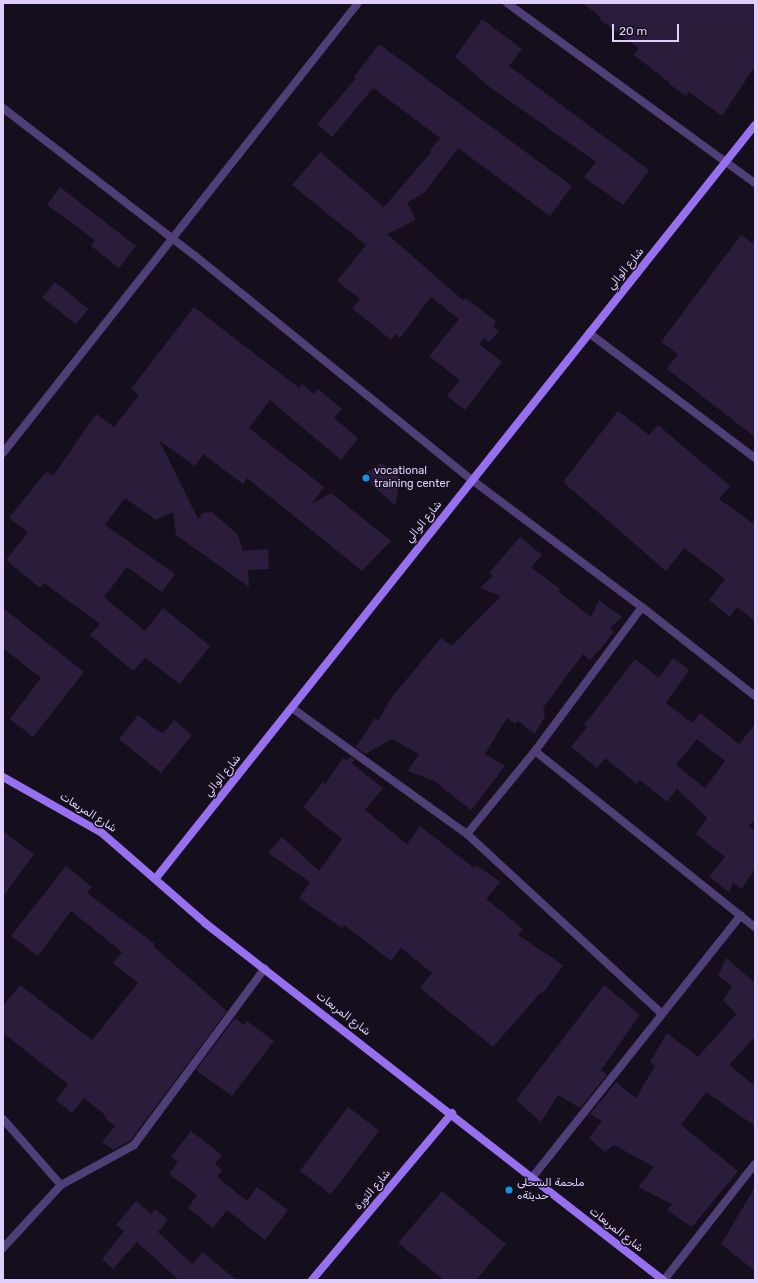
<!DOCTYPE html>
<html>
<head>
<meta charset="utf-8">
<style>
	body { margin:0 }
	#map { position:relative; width:758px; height:1283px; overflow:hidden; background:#150e1d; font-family:Rubik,"Noto Sans Arabic",sans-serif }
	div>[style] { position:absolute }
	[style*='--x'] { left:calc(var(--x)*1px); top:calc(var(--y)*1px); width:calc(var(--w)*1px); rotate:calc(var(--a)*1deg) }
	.building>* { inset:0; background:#2b1c3c; transform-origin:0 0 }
	.street>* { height:8px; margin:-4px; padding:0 4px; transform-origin:4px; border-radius:4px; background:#503e77 }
	.secondary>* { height:8px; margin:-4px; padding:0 4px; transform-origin:4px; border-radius:4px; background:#9770f0 }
	.dots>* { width:11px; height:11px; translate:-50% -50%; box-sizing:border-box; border:2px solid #150e1d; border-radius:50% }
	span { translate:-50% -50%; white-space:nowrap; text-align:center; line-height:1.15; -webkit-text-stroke:3px #150e1d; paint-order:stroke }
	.street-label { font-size:11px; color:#e0cffa }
	.poi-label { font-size:11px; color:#e0cffa }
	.left { translate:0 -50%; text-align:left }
	.frame { position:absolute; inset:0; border:4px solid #e0cffa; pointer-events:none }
	.scale { position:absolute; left:612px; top:24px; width:67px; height:18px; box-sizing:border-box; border:2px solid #e0cffa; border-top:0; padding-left:5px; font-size:12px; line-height:14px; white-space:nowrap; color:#e0cffa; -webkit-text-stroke:3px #150e1d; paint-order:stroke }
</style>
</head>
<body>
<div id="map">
	<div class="building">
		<i style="clip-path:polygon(582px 3px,755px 3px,755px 66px,722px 116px,689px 92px,686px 96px,669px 84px,670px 83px,634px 55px,639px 48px,599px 19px,601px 17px)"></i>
		<i style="clip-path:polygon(482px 19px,522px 49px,509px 66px,649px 170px,623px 205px,584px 177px,596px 162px,487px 85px,455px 57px)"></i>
		<i style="clip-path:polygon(379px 44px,572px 186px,550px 216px,458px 148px,424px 193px,407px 203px,416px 220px,387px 234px,464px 301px,465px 298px,496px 321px,493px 326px,499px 331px,489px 342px,484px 338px,479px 344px,502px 362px,465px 410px,447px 396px,460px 380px,429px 356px,459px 319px,431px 297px,400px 338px,396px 334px,391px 340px,352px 308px,360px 299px,337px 281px,366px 245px,292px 185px,320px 152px,384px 207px,431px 152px,430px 150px,440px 138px,373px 88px,332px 137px,317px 124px,356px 78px,354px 77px)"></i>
		<i style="clip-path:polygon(60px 187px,136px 246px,119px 268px,91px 246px,95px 240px,47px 205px)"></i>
		<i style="clip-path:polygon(741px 235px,755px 245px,755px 437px,667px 369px,678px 354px,661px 342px)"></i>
		<i style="left:55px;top:282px;width:43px;height:20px;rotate:39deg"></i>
		<i style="clip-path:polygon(194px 307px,299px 388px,302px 384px,314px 394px,318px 389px,342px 409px,334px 418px,358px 438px,341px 460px,270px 400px,249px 428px,324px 487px,312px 504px,331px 493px,391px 541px,362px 571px,247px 478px,243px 484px,203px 454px,195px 466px,159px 440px,198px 519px,203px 513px,212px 512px,238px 535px,243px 551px,268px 549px,269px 569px,248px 570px,249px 587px,176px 535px,173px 512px,156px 520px,125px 498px,105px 525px,175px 574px,162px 592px,127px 567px,104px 597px,145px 631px,163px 608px,210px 646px,180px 684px,145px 658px,133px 671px,90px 635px,100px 624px,44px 583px,40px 588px,6px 560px,28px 532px,9px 518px,46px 472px,53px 476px,96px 414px,114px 427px,139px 395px,131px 389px)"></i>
		<i style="clip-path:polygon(618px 411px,649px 435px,658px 425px,730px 486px,719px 499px,755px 525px,755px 621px,737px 607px,730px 617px,709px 600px,725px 579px,684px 548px,666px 571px,563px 482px)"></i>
		<i style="clip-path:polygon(381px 463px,399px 476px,396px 506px,372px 485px,365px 473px)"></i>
		<i style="clip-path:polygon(520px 537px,542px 555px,531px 567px,560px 589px,558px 591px,591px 617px,599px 600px,622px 617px,610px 628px,614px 631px,602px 647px,590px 660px,583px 654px,543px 708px,545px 716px,535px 734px,518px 721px,515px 724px,507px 718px,485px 754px,505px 766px,471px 810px,434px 781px,408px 771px,419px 754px,392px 739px,365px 754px,356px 747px,375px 718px,378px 721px,391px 698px,441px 638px,452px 646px,501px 596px,480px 588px,493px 576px,489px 573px)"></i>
		<i style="clip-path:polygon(3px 608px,84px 672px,33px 737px,10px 719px,41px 678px,3px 648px)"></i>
		<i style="clip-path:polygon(evenodd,673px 658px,689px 670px,666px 703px,692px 723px,700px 713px,739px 744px,755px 724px,755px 818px,749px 826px,755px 832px,755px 868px,742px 889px,733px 883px,729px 892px,709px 877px,725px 857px,696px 834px,707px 818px,677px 789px,667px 802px,640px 780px,637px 784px,605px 758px,597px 768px,571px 747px,587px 727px,584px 725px,635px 659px,659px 678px,673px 658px,697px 739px,725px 761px,705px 788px,676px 765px,697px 739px)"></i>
		<i style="clip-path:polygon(138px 715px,158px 731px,164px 733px,174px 720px,192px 735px,161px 773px,119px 739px)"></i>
		<i style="clip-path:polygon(350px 757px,355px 760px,351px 763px,383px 788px,365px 810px,407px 844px,420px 826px,474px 868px,476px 865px,500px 882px,486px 899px,523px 929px,518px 935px,563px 965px,543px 993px,541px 992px,493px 1047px,420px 988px,432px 973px,401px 948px,391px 961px,344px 925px,342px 928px,299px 898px,310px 882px,268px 853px,282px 837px,319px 871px,342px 839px,303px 807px,323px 782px,325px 784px,343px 758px,347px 761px)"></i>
		<i style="clip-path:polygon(3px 831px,34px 854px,3px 897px)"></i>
		<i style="clip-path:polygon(66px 866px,92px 887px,87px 893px,155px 944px,153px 946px,227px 1011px,130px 1141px,113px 1150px,102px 1142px,115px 1126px,105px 1118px,104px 1114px,84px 1098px,72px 1113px,56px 1100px,68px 1084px,3px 1033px,3px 1006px,20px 985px,92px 1040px,138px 983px,113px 963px,122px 952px,71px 911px,38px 956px,11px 936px)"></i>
		<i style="clip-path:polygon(726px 958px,755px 983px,755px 1037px,729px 1065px,755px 1086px,755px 1126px,706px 1092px,681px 1125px,738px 1171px,692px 1227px,667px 1210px,672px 1204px,638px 1187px,654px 1167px,614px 1145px,605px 1152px,589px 1138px,602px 1121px,590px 1114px,616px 1082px,636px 1098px,655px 1066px,650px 1062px,667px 1033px,698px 1057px,736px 1014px,723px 1000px,732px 986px,718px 976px)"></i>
		<i style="clip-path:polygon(604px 985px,640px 1015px,601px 1070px,607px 1075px,580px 1108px,558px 1095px,541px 1122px,516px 1100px)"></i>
		<i style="clip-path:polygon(235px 1018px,244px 1025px,247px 1021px,274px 1041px,232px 1096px,196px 1070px)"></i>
		<i style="left:348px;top:1107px;width:39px;height:80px;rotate:37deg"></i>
		<i style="clip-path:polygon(191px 1131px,222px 1155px,215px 1164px,222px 1170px,217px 1177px,247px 1201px,257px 1187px,288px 1210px,265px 1240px,227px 1210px,213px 1228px,188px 1208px,197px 1195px,169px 1174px,178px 1162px,171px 1157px)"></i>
		<i style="clip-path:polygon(755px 1187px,755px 1271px,721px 1244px)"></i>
		<i style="clip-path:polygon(442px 1191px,506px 1244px,476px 1280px,444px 1280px,398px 1243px)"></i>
		<i style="clip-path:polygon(136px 1201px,151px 1214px,155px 1209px,168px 1220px,158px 1232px,192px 1264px,203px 1252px,236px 1280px,179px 1280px,137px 1242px,113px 1269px,102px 1259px,124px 1231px,116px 1225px)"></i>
	</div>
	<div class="street">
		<i style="--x:507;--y:3;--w:306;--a:36"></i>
		<i style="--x:3;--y:108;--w:241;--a:37.6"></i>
		<i style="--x:194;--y:255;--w:358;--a:39"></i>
		<i style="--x:472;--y:480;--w:212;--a:36.8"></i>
		<i style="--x:642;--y:607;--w:144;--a:38.2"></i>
		<i style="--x:589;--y:333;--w:208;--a:37"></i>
		<i style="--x:3;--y:453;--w:573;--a:-51.73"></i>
		<i style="--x:292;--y:708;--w:216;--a:35.8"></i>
		<i style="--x:467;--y:834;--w:264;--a:42.7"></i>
		<i style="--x:535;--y:751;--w:282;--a:38.7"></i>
		<i style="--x:467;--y:834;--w:107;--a:-50.7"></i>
		<i style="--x:535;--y:751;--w:179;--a:-53.4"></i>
		<i style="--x:3;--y:1119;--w:88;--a:48.7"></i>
		<i style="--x:531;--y:1179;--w:337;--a:-51.5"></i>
		<i style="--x:3;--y:1248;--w:86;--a:-47.4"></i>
		<i style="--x:61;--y:1185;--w:83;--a:-28.7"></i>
		<i style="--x:134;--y:1145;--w:220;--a:-53.5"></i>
		<i style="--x:664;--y:1280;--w:147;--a:-51.9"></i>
	</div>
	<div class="secondary">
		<i style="--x:3;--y:777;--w:114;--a:29.5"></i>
		<i style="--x:102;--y:833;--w:137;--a:41.1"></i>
		<i style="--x:205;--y:923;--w:581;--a:37.94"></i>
		<i style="--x:156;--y:878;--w:962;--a:-51.5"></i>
		<i style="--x:312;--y:1280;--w:218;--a:-50"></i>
	</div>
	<div class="dots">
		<i style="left:366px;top:478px;background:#1793de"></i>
		<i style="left:509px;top:1190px;background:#1793de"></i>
	</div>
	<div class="street-label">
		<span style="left:626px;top:269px;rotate:-51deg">شارع الوالي</span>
		<span style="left:424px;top:522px;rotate:-51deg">شارع الوالي</span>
		<span style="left:223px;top:776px;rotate:-51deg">شارع الوالي</span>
		<span style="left:88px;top:813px;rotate:32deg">شارع المربعات</span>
		<span style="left:343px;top:1014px;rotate:37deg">شارع المربعات</span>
		<span style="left:373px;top:1190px;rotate:-50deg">شارع الثورة</span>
		<span style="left:616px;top:1230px;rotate:38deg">شارع المربعات</span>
	</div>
	<div class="poi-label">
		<span class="left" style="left:374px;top:478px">vocational<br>training center</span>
		<span class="left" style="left:517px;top:1190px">ملحمة السحلى<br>حديثةه</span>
	</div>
	<div class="frame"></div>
	<div class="scale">20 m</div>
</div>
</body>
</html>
